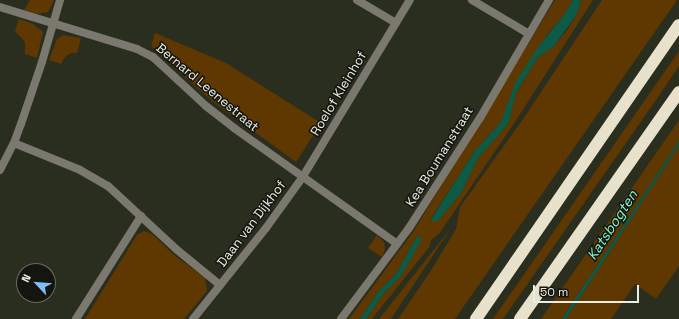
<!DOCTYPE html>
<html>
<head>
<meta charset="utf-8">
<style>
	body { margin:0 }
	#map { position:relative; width:679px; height:319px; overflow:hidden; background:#2a2e1e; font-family:"Space Grotesk",sans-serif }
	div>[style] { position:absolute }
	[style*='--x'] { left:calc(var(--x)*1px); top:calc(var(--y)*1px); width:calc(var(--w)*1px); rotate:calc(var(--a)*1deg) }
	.green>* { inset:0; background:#5f3700 }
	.water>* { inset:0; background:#0d5b47 }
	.minor>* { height:8px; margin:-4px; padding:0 4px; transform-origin:4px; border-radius:4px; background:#7a786f }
	.motorway>* { height:12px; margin:-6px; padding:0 6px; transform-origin:6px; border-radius:6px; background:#e8e2cd }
	span { translate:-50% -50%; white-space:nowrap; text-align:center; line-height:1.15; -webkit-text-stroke:3px #14150e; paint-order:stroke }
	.street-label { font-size:13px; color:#eaede3 }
	.water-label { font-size:14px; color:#7efdd5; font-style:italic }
	.north { position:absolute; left:16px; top:263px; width:40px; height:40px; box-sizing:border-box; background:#14150e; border:1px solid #6a6b63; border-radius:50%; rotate:296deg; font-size:11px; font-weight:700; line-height:16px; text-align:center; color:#eaede3 }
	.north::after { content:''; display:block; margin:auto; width:14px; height:18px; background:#7ebdf9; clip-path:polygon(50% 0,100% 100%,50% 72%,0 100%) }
	.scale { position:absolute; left:533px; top:285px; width:106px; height:18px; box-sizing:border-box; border:2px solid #eaede3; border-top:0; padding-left:5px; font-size:12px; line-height:14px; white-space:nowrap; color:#eaede3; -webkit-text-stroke:3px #14150e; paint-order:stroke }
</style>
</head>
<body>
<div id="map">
	<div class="green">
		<i style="clip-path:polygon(30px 0,54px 0,48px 12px,37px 14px,24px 10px)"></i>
		<i style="clip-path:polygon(555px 0,573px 0,564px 15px,546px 36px,509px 99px,506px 113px,501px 122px,474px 152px,430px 220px,438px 221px,461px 193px,478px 158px,508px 124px,516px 93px,538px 57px,554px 46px,567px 30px,577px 14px,581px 0,593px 0,517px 119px,439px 234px,431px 240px,430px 246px,372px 319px,366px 319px,384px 293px,401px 276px,421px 239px,417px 236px,396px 274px,378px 292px,360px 319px,349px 319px,413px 232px)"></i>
		<i style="clip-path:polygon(602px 0,677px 0,455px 319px,398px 319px,432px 269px,456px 229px,460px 207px,521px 122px)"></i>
		<i style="clip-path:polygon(19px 19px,33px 24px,43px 32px,37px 58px,25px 54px,25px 42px,15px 31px)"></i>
		<i style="clip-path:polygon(155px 33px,226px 63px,321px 123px,296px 162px,212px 101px,151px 46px)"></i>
		<i style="clip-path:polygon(63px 35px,81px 38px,77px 53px,71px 53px,65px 57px,61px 64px,49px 60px,57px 39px)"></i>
		<i style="clip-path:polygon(679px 51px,679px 66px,656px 100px,503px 319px,493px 319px)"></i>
		<i style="clip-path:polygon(679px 120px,679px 141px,562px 319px,541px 319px)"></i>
		<i style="clip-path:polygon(679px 145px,679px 266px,656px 299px,635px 284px,611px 319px,566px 319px)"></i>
		<i style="clip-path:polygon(451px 228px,391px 319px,379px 319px)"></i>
		<i style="clip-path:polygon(144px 231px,152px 234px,174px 255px,205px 278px,207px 291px,184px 319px,85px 319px,137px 235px)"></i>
		<i style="clip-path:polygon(377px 235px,384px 242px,385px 249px,382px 257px,368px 248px)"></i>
	</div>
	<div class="water">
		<i style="clip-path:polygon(573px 0,581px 0,577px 14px,554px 46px,538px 57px,525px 78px,516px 93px,508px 124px,478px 158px,461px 193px,438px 221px,430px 221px,474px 152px,501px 122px,515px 83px,538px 47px,564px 15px)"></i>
		<i style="clip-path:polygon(679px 141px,679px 145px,566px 319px,562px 319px)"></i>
		<i style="clip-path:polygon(417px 236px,422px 239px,401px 276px,384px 293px,366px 319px,360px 319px,378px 292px,396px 274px)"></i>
	</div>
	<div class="minor">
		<i style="--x:357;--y:0;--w:45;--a:30.5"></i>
		<i style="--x:472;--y:0;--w:66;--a:30.8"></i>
		<i style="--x:0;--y:7;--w:143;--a:17"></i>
		<i style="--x:137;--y:49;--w:18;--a:27"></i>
		<i style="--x:153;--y:57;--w:72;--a:42.8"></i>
		<i style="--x:206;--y:106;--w:36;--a:38"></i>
		<i style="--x:234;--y:128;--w:200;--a:35.4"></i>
		<i style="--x:14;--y:143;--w:71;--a:22.2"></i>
		<i style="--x:80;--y:170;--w:32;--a:30"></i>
		<i style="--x:108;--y:186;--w:93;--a:42.8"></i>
		<i style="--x:176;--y:249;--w:57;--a:39.3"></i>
		<i style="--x:0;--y:170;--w:30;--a:-63"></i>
		<i style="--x:14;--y:143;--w:20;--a:-70"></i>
		<i style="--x:21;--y:124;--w:65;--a:-71.3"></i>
		<i style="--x:42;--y:62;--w:65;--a:-73.8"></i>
		<i style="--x:76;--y:319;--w:122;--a:-57.7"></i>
		<i style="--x:193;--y:319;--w:117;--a:-51.3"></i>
		<i style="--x:266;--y:228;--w:62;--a:-54.2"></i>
		<i style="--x:302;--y:178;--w:208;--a:-58.8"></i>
		<i style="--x:341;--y:319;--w:114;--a:-53.2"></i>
		<i style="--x:409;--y:228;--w:131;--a:-57.2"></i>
		<i style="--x:480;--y:118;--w:137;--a:-59.7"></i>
	</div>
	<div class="motorway">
		<i style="--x:476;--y:319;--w:357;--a:-55.4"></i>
		<i style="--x:520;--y:319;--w:277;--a:-55"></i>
	</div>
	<div class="street-label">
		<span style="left:207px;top:88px;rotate:40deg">Bernard Leenestraat</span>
		<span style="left:339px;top:94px;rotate:-59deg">Roelof Kleinhof</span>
		<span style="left:440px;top:157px;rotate:-58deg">Kea Boumanstraat</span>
		<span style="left:252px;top:224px;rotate:-53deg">Daan van Dijkhof</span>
	</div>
	<div class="water-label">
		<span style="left:612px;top:225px;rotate:-57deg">Katsbogten</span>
	</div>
	<div class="north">N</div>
	<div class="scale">50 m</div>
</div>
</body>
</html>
